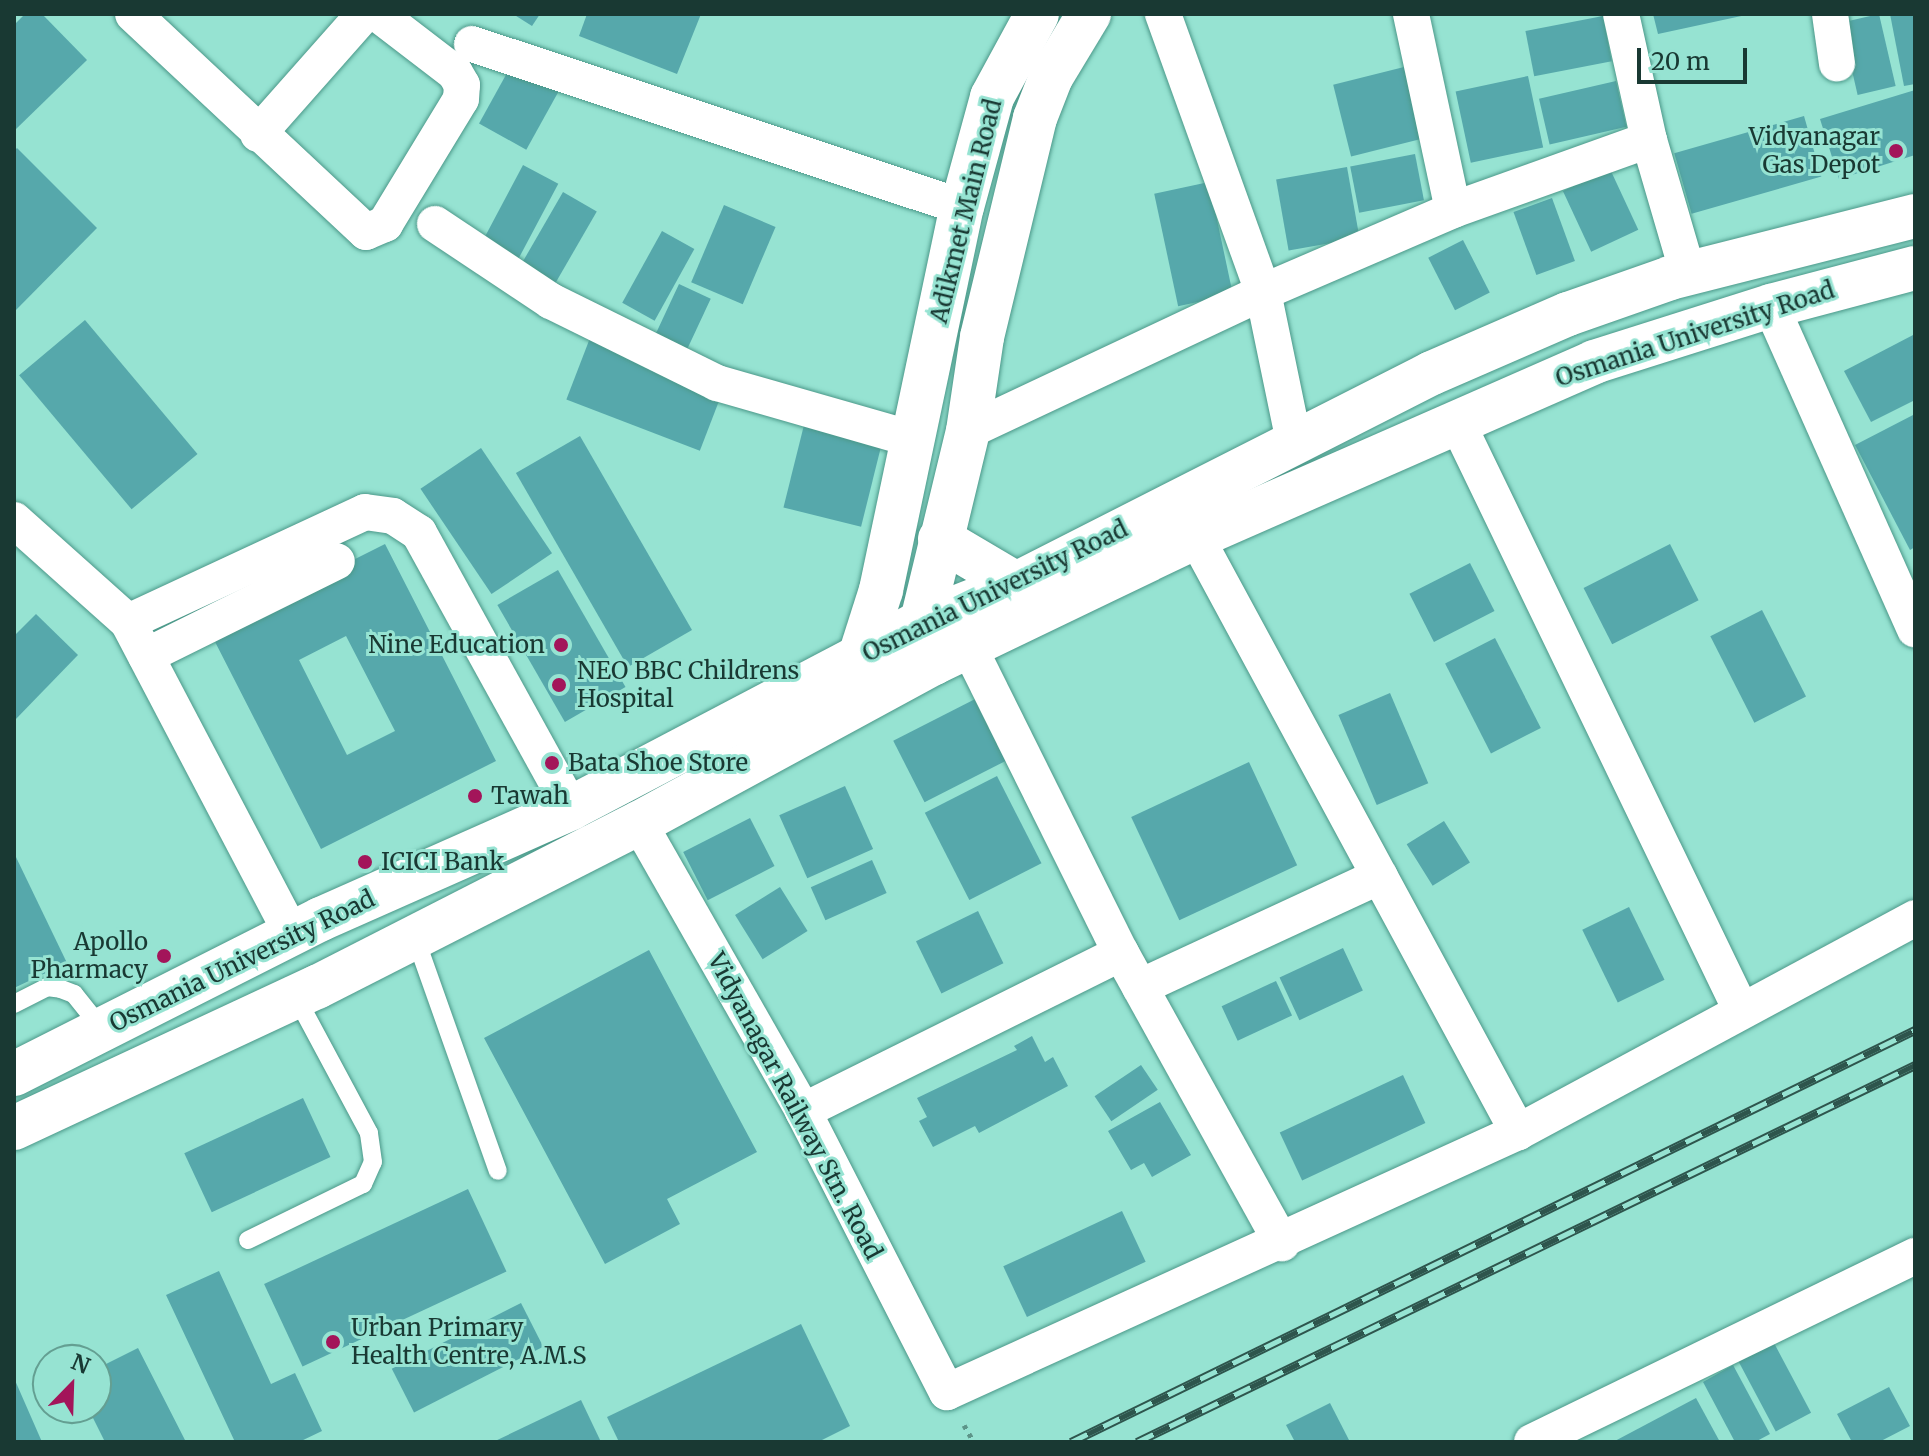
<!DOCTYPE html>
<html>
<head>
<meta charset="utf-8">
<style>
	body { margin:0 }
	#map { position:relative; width:1929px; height:1456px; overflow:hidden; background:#96e3d2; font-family:Merriweather,serif }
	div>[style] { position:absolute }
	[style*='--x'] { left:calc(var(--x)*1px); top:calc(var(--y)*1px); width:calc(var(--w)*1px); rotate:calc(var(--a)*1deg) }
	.building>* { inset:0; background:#56a8ab; transform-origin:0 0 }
	.path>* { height:5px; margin-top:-2.5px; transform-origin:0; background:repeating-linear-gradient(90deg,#5d9589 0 4px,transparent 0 10px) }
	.roads { filter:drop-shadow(0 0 2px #4b9889) drop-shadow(0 0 2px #4b9889) }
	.lane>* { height:18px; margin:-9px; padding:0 9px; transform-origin:9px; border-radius:9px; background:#fff }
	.street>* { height:36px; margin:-18px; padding:0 18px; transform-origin:18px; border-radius:18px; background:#fff }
	.secondary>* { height:44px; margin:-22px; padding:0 22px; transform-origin:22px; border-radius:22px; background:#fff }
	.primary>* { height:44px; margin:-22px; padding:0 22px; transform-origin:22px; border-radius:22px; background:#fff }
	.rail>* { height:9px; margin-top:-4.5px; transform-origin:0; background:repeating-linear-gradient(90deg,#96e3d2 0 18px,#2e554d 0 36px); box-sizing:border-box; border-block:2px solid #2e554d }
	.dots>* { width:22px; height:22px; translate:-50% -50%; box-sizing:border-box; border:4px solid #96e3d2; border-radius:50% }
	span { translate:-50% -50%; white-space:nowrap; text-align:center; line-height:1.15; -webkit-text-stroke:6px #96e3d2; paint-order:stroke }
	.poi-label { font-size:24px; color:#193933 }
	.right { translate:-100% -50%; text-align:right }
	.left { translate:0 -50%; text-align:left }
	.street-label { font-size:24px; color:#193933 }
	.frame { position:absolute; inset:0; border:16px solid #193933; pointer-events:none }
	.north { position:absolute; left:32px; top:1344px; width:80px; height:80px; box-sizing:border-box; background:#96e3d2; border:2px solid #649f92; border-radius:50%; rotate:23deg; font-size:22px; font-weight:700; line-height:32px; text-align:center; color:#193933 }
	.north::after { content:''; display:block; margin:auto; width:28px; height:36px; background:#a3155a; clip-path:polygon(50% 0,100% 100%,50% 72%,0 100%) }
	.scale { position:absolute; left:1637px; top:48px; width:110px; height:36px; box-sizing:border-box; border:4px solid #193933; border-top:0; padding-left:10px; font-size:24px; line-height:28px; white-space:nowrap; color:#193933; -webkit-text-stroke:6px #96e3d2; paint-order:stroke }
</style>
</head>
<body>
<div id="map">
	<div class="building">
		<i style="clip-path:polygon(25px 14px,42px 14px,87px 60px,14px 131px,14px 25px)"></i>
		<i style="clip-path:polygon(513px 14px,540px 14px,532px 26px)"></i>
		<i style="clip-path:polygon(587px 14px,701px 14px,677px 74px,579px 36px)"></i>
		<i style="clip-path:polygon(1653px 14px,1746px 14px,1746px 15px,1658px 34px)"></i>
		<i style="left:1879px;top:14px;width:74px;height:39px;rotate:77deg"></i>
		<i style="clip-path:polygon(1890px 14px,1915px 14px,1915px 84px,1904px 86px)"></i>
		<i style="left:1603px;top:16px;width:46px;height:79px;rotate:79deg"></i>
		<i style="left:512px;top:64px;width:54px;height:68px;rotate:29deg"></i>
		<i style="left:1404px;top:67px;width:74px;height:73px;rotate:76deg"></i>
		<i style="left:1528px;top:76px;width:73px;height:74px;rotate:78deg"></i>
		<i style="left:1616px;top:81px;width:47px;height:79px;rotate:77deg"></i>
		<i style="clip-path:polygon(1915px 90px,1915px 155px,1839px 179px,1820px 119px)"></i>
		<i style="left:1804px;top:116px;width:63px;height:135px;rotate:74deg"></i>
		<i style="clip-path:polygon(17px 148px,97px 228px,14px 312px,14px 151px)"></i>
		<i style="left:1415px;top:154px;width:47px;height:66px;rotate:79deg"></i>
		<i style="left:523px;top:165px;width:40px;height:86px;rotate:28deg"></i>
		<i style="left:1347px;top:167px;width:72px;height:72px;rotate:80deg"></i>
		<i style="left:1610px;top:169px;width:67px;height:52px;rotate:65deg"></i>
		<i style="left:1209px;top:182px;width:115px;height:56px;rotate:78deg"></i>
		<i style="left:563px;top:192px;width:39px;height:87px;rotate:30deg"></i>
		<i style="left:1552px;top:198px;width:67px;height:41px;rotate:70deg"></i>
		<i style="left:724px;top:205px;width:56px;height:84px;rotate:23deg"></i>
		<i style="left:662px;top:231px;width:37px;height:82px;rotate:29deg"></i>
		<i style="left:1463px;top:240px;width:59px;height:39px;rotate:63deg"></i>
		<i style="left:679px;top:284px;width:35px;height:66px;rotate:25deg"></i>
		<i style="left:85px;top:320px;width:175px;height:86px;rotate:50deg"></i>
		<i style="clip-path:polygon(1915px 334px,1915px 400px,1871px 422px,1844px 371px)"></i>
		<i style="left:590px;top:338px;width:143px;height:66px;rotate:21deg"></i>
		<i style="clip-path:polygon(1915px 414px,1915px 547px,1910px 550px,1855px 445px)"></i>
		<i style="left:804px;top:425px;width:80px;height:85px;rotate:14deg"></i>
		<i style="left:580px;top:436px;width:224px;height:74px;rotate:60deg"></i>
		<i style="left:481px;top:448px;width:127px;height:73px;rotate:56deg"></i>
		<i style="clip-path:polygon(evenodd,385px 544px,496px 761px,321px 849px,210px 632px,385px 544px,346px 636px,395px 731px,347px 755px,299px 660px,346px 636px)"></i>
		<i style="left:1670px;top:544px;width:63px;height:97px;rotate:63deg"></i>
		<i style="left:1470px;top:563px;width:54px;height:68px;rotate:63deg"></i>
		<i style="left:558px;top:570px;width:135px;height:70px;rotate:60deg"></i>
		<i style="left:1762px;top:610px;width:97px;height:58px;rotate:63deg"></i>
		<i style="clip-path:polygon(36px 614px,78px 655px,14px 721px,14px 636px)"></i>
		<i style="left:1495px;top:638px;width:101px;height:56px;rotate:63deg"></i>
		<i style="left:1390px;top:693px;width:98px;height:56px;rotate:67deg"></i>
		<i style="left:985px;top:694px;width:69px;height:103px;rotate:63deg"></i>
		<i style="left:1249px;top:762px;width:114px;height:130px;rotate:65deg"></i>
		<i style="left:997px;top:776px;width:98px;height:81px;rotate:63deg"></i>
		<i style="left:845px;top:786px;width:69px;height:72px;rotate:66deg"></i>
		<i style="left:750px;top:818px;width:54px;height:75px;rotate:63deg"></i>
		<i style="left:1444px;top:821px;width:49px;height:44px;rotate:58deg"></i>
		<i style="clip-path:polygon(14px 853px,67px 963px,14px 988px)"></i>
		<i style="left:872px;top:860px;width:36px;height:67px;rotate:66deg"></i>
		<i style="left:780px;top:887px;width:52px;height:53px;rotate:58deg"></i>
		<i style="left:1629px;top:907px;width:81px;height:52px;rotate:64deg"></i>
		<i style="left:978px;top:911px;width:58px;height:69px;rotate:64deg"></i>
		<i style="left:1343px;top:948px;width:47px;height:70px;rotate:65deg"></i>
		<i style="clip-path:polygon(649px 950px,757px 1152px,667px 1199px,680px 1224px,605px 1264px,484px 1038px)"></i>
		<i style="left:1276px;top:981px;width:38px;height:60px;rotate:65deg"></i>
		<i style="clip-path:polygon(1032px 1036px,1045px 1062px,1053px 1057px,1068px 1086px,979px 1133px,975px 1126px,933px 1147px,919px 1121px,927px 1117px,917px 1098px,1017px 1050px,1014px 1046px)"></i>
		<i style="left:1141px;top:1065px;width:30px;height:56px;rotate:56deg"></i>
		<i style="left:1403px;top:1075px;width:53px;height:136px;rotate:65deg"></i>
		<i style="left:303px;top:1098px;width:65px;height:131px;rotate:65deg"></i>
		<i style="clip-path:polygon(1160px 1102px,1191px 1155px,1152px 1177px,1144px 1163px,1131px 1170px,1108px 1131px)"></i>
		<i style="left:468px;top:1189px;width:91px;height:225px;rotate:65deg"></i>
		<i style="left:1122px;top:1211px;width:56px;height:131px;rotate:65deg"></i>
		<i style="clip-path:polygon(219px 1271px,271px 1384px,295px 1373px,322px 1431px,299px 1442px,235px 1442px,166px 1295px)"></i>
		<i style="left:521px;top:1303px;width:49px;height:145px;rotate:63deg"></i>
		<i style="clip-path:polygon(801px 1324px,850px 1426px,818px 1442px,619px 1442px,607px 1417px)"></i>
		<i style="left:1774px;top:1343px;width:79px;height:40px;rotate:62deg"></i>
		<i style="clip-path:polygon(138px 1348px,186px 1442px,105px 1442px,88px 1408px,96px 1408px,96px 1369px)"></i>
		<i style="clip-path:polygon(1733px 1365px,1770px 1434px,1755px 1442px,1735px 1442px,1703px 1382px)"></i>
		<i style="clip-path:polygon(14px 1378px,42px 1442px,14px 1442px)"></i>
		<i style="clip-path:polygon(1889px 1387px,1910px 1426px,1879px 1442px,1852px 1442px,1837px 1414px)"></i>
		<i style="clip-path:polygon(1696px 1398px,1720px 1442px,1613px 1442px)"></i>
		<i style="clip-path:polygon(581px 1400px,601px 1442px,493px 1442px)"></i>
		<i style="clip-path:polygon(1330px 1403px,1350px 1442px,1295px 1442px,1286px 1425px)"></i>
	</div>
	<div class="path">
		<i style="--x:964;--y:1425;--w:20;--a:60"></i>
	</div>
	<div class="roads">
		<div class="lane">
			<i style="--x:415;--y:937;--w:248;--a:70.5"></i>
			<i style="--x:14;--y:1004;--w:37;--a:-27"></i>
			<i style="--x:47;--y:987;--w:14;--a:8"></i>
			<i style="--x:61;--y:989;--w:14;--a:21"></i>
			<i style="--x:74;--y:994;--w:45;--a:51.3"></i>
			<i style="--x:248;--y:1240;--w:128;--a:-26"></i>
			<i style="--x:363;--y:1184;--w:24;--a:-66"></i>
			<i style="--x:373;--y:1162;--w:29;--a:-98"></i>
			<i style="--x:369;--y:1133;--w:154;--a:-118.2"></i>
		</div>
		<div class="street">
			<i style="--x:133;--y:14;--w:319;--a:43.1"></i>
			<i style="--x:366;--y:232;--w:21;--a:-23"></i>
			<i style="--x:385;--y:224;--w:146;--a:-58.7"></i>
			<i style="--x:461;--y:99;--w:14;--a:-86"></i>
			<i style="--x:462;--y:85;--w:14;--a:-120"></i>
			<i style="--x:455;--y:73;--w:97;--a:-142.5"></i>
			<i style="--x:1163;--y:14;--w:295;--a:70.2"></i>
			<i style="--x:1263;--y:292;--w:153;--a:78.3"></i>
			<i style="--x:1411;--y:14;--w:200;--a:77.9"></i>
			<i style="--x:1621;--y:14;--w:129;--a:77.5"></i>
			<i style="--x:1649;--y:140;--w:139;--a:73.7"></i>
			<i style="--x:1830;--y:14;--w:50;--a:82"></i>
			<i style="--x:472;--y:44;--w:516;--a:18.4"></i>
			<i style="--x:258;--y:134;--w:160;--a:-48.5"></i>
			<i style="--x:435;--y:224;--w:139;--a:33.6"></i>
			<i style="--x:551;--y:301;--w:185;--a:26.3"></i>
			<i style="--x:717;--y:383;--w:203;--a:16"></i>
			<i style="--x:1771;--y:306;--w:354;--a:66"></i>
			<i style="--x:1456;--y:420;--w:655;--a:64.22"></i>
			<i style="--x:968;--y:431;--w:326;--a:-25.2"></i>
			<i style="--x:1263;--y:292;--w:207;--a:-23.3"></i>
			<i style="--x:1453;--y:210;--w:208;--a:-19.7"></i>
			<i style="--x:14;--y:520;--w:153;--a:41.8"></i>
			<i style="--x:128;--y:622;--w:352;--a:62.3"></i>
			<i style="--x:1196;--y:537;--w:677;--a:61.58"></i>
			<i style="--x:956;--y:621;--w:371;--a:63.6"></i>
			<i style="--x:1121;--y:953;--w:332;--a:61"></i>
			<i style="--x:128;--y:622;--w:261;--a:-24.9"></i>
			<i style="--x:365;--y:512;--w:28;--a:8"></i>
			<i style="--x:393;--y:516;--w:31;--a:33"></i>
			<i style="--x:419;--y:533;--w:314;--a:61.1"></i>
			<i style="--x:146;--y:656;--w:213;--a:-26.4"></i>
			<i style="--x:639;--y:823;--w:331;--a:60.3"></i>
			<i style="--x:803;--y:1111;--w:316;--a:62.9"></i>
			<i style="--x:947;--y:1392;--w:627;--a:-24.48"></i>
			<i style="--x:1518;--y:1132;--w:451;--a:-28.3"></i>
			<i style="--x:1140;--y:987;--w:264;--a:-24.8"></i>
			<i style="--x:803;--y:1111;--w:355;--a:-26.4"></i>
			<i style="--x:1532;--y:1442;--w:426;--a:-25.9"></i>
		</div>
		<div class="secondary">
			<i style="--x:860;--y:656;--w:71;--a:-29.4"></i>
			<i style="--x:922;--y:621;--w:101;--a:-21.5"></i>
			<i style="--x:1016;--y:584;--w:466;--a:-26.9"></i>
			<i style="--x:1432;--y:373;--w:148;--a:-23.5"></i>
			<i style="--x:1568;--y:314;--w:108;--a:-19.4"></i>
			<i style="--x:1670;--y:278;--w:253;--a:-14.2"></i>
			<i style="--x:934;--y:663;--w:291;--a:-25.7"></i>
			<i style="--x:1196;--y:537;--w:435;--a:-23.7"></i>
			<i style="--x:1594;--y:362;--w:186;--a:-17.6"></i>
			<i style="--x:1771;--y:306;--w:149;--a:-14.8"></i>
		</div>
		<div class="primary">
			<i style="--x:940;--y:539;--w:88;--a:30.6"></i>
			<i style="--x:872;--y:681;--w:28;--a:-116"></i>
			<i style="--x:860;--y:656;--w:69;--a:-72.3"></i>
			<i style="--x:881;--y:590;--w:391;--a:-78.1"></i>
			<i style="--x:962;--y:207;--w:114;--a:-74.7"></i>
			<i style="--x:992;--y:97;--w:94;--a:-61.5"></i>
			<i style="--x:14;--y:1074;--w:344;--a:-26.8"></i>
			<i style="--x:321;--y:919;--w:274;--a:-23.9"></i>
			<i style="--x:571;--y:808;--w:327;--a:-27.7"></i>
			<i style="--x:14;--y:1128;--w:334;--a:-25"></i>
			<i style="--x:317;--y:987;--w:361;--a:-27"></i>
			<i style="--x:639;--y:823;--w:336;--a:-28.5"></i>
			<i style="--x:934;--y:663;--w:44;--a:-105.9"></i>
			<i style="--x:922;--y:621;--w:195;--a:-76.4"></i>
			<i style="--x:968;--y:431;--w:95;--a:-81.5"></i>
			<i style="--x:982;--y:337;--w:225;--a:-76.4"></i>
			<i style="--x:1035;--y:118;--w:44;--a:-68.7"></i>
			<i style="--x:1051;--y:77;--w:74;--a:-58.9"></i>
		</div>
	</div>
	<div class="rail">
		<i style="--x:1071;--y:1442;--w:939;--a:-26.02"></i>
		<i style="--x:1137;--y:1442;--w:865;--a:-25.85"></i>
	</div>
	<div class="dots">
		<i style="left:1896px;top:151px;background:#a3155a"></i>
		<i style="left:561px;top:645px;background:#a3155a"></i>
		<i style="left:559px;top:685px;background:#a3155a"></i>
		<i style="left:552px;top:763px;background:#a3155a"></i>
		<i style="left:475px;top:796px;background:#a3155a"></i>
		<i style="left:365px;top:862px;background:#a3155a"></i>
		<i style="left:164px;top:956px;background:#a3155a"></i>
		<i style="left:333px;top:1342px;background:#a3155a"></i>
	</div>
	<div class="poi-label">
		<span class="right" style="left:1880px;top:151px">Vidyanagar<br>Gas Depot</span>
		<span class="right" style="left:545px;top:645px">Nine Education</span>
		<span class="left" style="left:577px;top:685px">NEO BBC Childrens<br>Hospital</span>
		<span class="left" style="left:568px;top:763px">Bata Shoe Store</span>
		<span class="left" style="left:491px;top:796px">Tawah</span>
		<span class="left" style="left:381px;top:862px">ICICI Bank</span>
		<span class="right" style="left:148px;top:956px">Apollo<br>Pharmacy</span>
		<span class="left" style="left:351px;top:1342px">Urban Primary<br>Health Centre, A.M.S</span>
	</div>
	<div class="street-label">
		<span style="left:966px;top:211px;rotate:-76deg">Adikmet Main Road</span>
		<span style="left:1695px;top:334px;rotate:-18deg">Osmania University Road</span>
		<span style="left:995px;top:591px;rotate:-26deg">Osmania University Road</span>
		<span style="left:242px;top:961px;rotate:-26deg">Osmania University Road</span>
		<span style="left:795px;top:1106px;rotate:62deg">Vidyanagar Railway Stn. Road</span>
	</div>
	<div class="frame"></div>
	<div class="north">N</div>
	<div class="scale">20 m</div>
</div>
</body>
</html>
